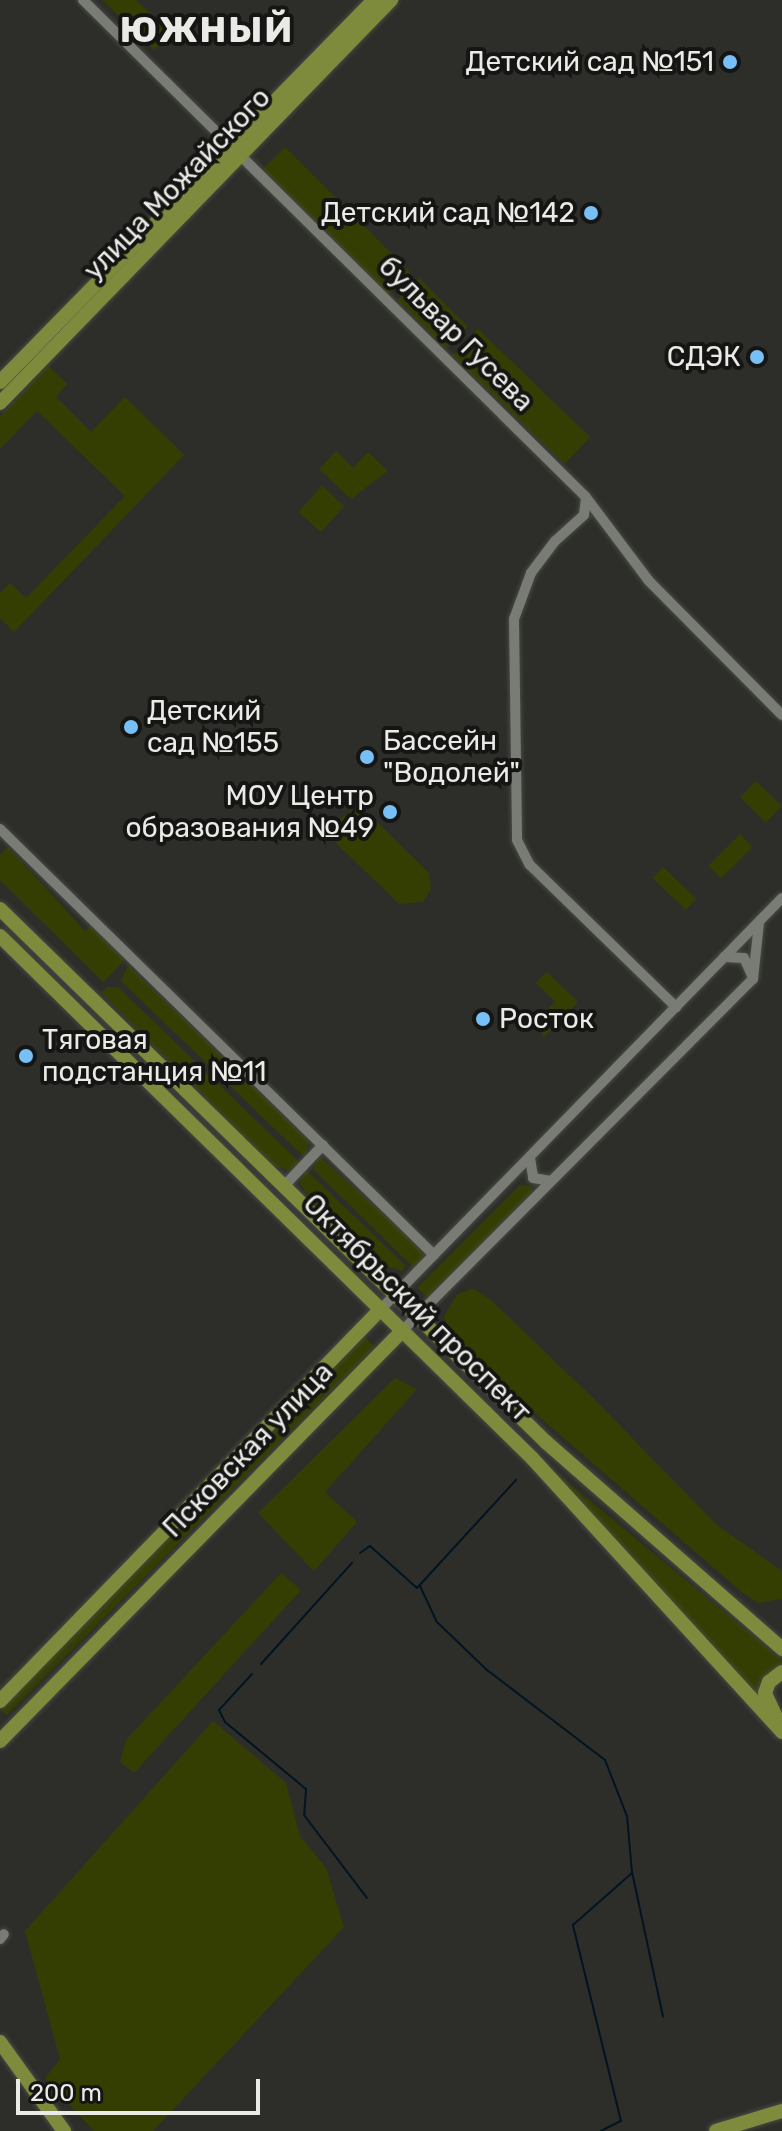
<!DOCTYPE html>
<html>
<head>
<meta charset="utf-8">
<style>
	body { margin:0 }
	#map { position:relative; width:782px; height:2131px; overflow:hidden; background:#2d2e29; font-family:Rubik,sans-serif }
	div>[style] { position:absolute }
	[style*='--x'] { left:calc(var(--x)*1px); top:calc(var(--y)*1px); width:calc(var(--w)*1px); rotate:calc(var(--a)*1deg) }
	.green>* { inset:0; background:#353e02; transform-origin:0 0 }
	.stream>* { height:2px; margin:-1px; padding:0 1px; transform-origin:1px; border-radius:1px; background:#021421 }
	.roads { filter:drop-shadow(0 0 2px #484944) drop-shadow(0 0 2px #484944) }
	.minor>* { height:10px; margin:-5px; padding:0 5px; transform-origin:5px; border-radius:5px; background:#797b75 }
	.major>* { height:14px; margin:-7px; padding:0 7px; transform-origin:7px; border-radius:7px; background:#7e8b3d }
	.dots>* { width:22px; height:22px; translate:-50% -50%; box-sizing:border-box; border:4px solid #151614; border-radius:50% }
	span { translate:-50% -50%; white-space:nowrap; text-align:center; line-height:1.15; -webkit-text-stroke:8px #151614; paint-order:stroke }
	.poi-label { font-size:28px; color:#eaebe7 }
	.right { translate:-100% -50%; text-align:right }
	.left { translate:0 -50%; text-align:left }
	.street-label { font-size:28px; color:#eaebe7 }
	.district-label { font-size:36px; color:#eaebe7; font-weight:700; letter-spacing:2px }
	.scale { position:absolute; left:16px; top:2079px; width:244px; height:36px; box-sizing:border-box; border:4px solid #eaebe7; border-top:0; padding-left:10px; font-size:24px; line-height:28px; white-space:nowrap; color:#eaebe7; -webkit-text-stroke:6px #151614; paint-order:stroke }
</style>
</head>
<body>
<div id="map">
	<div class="green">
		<i style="clip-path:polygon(102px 0,136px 0,171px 34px,154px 50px)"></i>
		<i style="left:285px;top:147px;width:178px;height:33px;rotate:45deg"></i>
		<i style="left:419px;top:278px;width:69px;height:31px;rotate:45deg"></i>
		<i style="left:478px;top:329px;width:156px;height:37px;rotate:44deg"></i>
		<i style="clip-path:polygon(48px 366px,67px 384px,56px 397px,91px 432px,125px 397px,184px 455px,14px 632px,0 618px,0 593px,10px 583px,26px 598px,125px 496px,37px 411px,0 449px,0 416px)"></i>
		<i style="clip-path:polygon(336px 451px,353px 468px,368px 452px,388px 471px,351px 499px,319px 469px)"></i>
		<i style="left:322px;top:486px;width:30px;height:35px;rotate:42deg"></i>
		<i style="left:756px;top:781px;width:36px;height:23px;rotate:44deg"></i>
		<i style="clip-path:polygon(355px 809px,370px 815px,429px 873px,431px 889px,423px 902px,399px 904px,336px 843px,335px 822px)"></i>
		<i style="left:740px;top:834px;width:18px;height:45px;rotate:45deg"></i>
		<i style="clip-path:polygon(8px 847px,85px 931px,91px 926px,125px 960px,103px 982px,0 880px,0 855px)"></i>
		<i style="left:663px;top:867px;width:46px;height:15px;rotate:44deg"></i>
		<i style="clip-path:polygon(128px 965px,304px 1136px,309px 1142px,305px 1158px,121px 981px)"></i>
		<i style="clip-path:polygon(547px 972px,578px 1002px,543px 1038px,541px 1016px,555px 1002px,536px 983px)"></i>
		<i style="clip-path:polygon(107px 987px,118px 987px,300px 1163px,291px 1170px,275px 1167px,101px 993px)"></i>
		<i style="clip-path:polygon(319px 1156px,423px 1250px,424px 1261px,415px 1269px,313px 1169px)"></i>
		<i style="clip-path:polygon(305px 1169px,405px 1265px,403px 1271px,375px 1263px,313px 1203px,300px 1183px)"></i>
		<i style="clip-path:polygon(520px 1185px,532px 1186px,532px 1192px,428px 1298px,417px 1288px)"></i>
		<i style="clip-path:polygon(472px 1288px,491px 1300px,596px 1401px,717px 1525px,782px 1571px,782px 1599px,758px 1603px,743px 1593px,465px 1353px,450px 1335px,444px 1316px,457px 1295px)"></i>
		<i style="left:365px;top:1337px;width:14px;height:521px;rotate:45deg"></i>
		<i style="clip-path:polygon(395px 1378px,417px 1389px,325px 1492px,357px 1522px,314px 1571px,258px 1513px)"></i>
		<i style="clip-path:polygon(553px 1470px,782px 1660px,782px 1666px,763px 1680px,759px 1698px)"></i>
		<i style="clip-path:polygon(281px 1573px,301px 1590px,134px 1773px,120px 1762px,126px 1740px)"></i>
		<i style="clip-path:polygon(213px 1721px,286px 1783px,300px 1836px,326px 1868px,344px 1927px,153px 2131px,94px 2131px,45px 2078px,60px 2059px,25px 1931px)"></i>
	</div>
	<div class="stream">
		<i style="--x:360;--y:1553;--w:12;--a:-35"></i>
		<i style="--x:370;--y:1546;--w:63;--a:41.8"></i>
		<i style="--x:417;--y:1588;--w:147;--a:-47.5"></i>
		<i style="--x:420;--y:1586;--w:38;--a:65"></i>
		<i style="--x:436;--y:1621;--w:71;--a:43.9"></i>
		<i style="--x:487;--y:1670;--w:148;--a:37.3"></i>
		<i style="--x:605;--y:1760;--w:60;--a:68.6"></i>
		<i style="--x:627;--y:1816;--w:56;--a:84.9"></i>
		<i style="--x:632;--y:1872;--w:148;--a:77.9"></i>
		<i style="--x:261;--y:1664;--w:136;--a:-48"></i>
		<i style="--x:252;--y:1674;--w:49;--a:132.5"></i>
		<i style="--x:219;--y:1710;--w:13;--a:63"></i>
		<i style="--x:225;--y:1722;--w:105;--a:39.6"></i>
		<i style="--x:306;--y:1789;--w:26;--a:94"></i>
		<i style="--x:304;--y:1815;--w:104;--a:52.8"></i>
		<i style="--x:601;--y:2131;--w:22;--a:-27"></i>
		<i style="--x:621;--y:2121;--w:202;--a:-103.8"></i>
		<i style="--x:573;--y:1925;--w:79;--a:-41.4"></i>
	</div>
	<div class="roads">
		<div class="minor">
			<i style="--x:83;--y:0;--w:706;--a:44.66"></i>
			<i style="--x:585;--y:496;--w:106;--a:53"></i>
			<i style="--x:649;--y:581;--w:189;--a:45.2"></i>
			<i style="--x:586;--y:498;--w:17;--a:97"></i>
			<i style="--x:584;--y:515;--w:39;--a:138"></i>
			<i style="--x:555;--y:541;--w:40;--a:127"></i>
			<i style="--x:531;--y:573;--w:49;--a:110.3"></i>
			<i style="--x:514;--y:619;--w:221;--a:89.2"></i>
			<i style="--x:517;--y:840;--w:28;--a:63"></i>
			<i style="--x:530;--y:865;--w:204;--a:44.2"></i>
			<i style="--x:0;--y:829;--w:608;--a:44.47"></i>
			<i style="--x:724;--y:957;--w:20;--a:3"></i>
			<i style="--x:744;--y:958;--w:21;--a:65"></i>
			<i style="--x:530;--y:1158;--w:20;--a:81"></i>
			<i style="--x:533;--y:1178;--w:18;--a:9"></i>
			<i style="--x:283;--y:1187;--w:58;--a:-46.4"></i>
			<i style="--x:381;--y:1309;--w:574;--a:-45.71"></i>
			<i style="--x:403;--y:1330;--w:496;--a:-45.1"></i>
			<i style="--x:753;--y:979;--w:56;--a:-83.9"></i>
			<i style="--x:0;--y:1939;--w:6;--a:-51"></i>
		</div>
		<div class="major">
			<i style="--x:0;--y:382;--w:535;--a:-45.61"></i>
			<i style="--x:0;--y:403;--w:562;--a:-45.87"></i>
			<i style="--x:0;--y:909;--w:764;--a:44.31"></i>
			<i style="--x:547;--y:1443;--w:313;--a:41.2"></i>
			<i style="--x:0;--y:936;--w:745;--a:44.46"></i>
			<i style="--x:532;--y:1458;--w:371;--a:47.6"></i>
			<i style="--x:0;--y:1701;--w:547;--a:-45.82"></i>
			<i style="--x:776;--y:1717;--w:26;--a:-115"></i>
			<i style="--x:765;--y:1693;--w:12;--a:-70"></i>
			<i style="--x:769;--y:1682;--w:16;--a:-38"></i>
			<i style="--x:0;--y:1741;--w:576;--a:-45.56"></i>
			<i style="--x:0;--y:2042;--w:110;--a:54.3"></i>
			<i style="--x:716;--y:2131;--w:69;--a:-16.9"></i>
		</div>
	</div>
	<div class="dots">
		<i style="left:730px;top:62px;background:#77c0f7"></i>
		<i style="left:591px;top:213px;background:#77c0f7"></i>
		<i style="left:757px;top:357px;background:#77c0f7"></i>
		<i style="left:131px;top:727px;background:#77c0f7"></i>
		<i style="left:367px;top:757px;background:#77c0f7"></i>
		<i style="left:390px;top:812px;background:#77c0f7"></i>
		<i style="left:483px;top:1019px;background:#77c0f7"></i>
		<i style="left:26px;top:1056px;background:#77c0f7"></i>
	</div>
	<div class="poi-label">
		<span class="right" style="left:714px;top:62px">Детский сад №151</span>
		<span class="right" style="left:575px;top:213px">Детский сад №142</span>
		<span class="right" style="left:741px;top:357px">СДЭК</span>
		<span class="left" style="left:147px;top:727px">Детский<br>сад №155</span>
		<span class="left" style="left:383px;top:757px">Бассейн<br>"Водолей"</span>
		<span class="right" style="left:374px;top:812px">МОУ Центр<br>образования №49</span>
		<span class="left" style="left:499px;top:1019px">Росток</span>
		<span class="left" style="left:42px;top:1056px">Тяговая<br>подстанция №11</span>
	</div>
	<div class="street-label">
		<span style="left:177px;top:184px;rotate:-46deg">улица Можайского</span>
		<span style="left:456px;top:334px;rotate:45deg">бульвар Гусева</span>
		<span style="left:417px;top:1308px;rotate:45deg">Октябрьский проспект</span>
		<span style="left:248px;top:1450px;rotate:-46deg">Псковская улица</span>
	</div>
	<div class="district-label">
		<span style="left:207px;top:30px">ЮЖНЫЙ</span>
	</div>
	<div class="scale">200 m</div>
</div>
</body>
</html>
